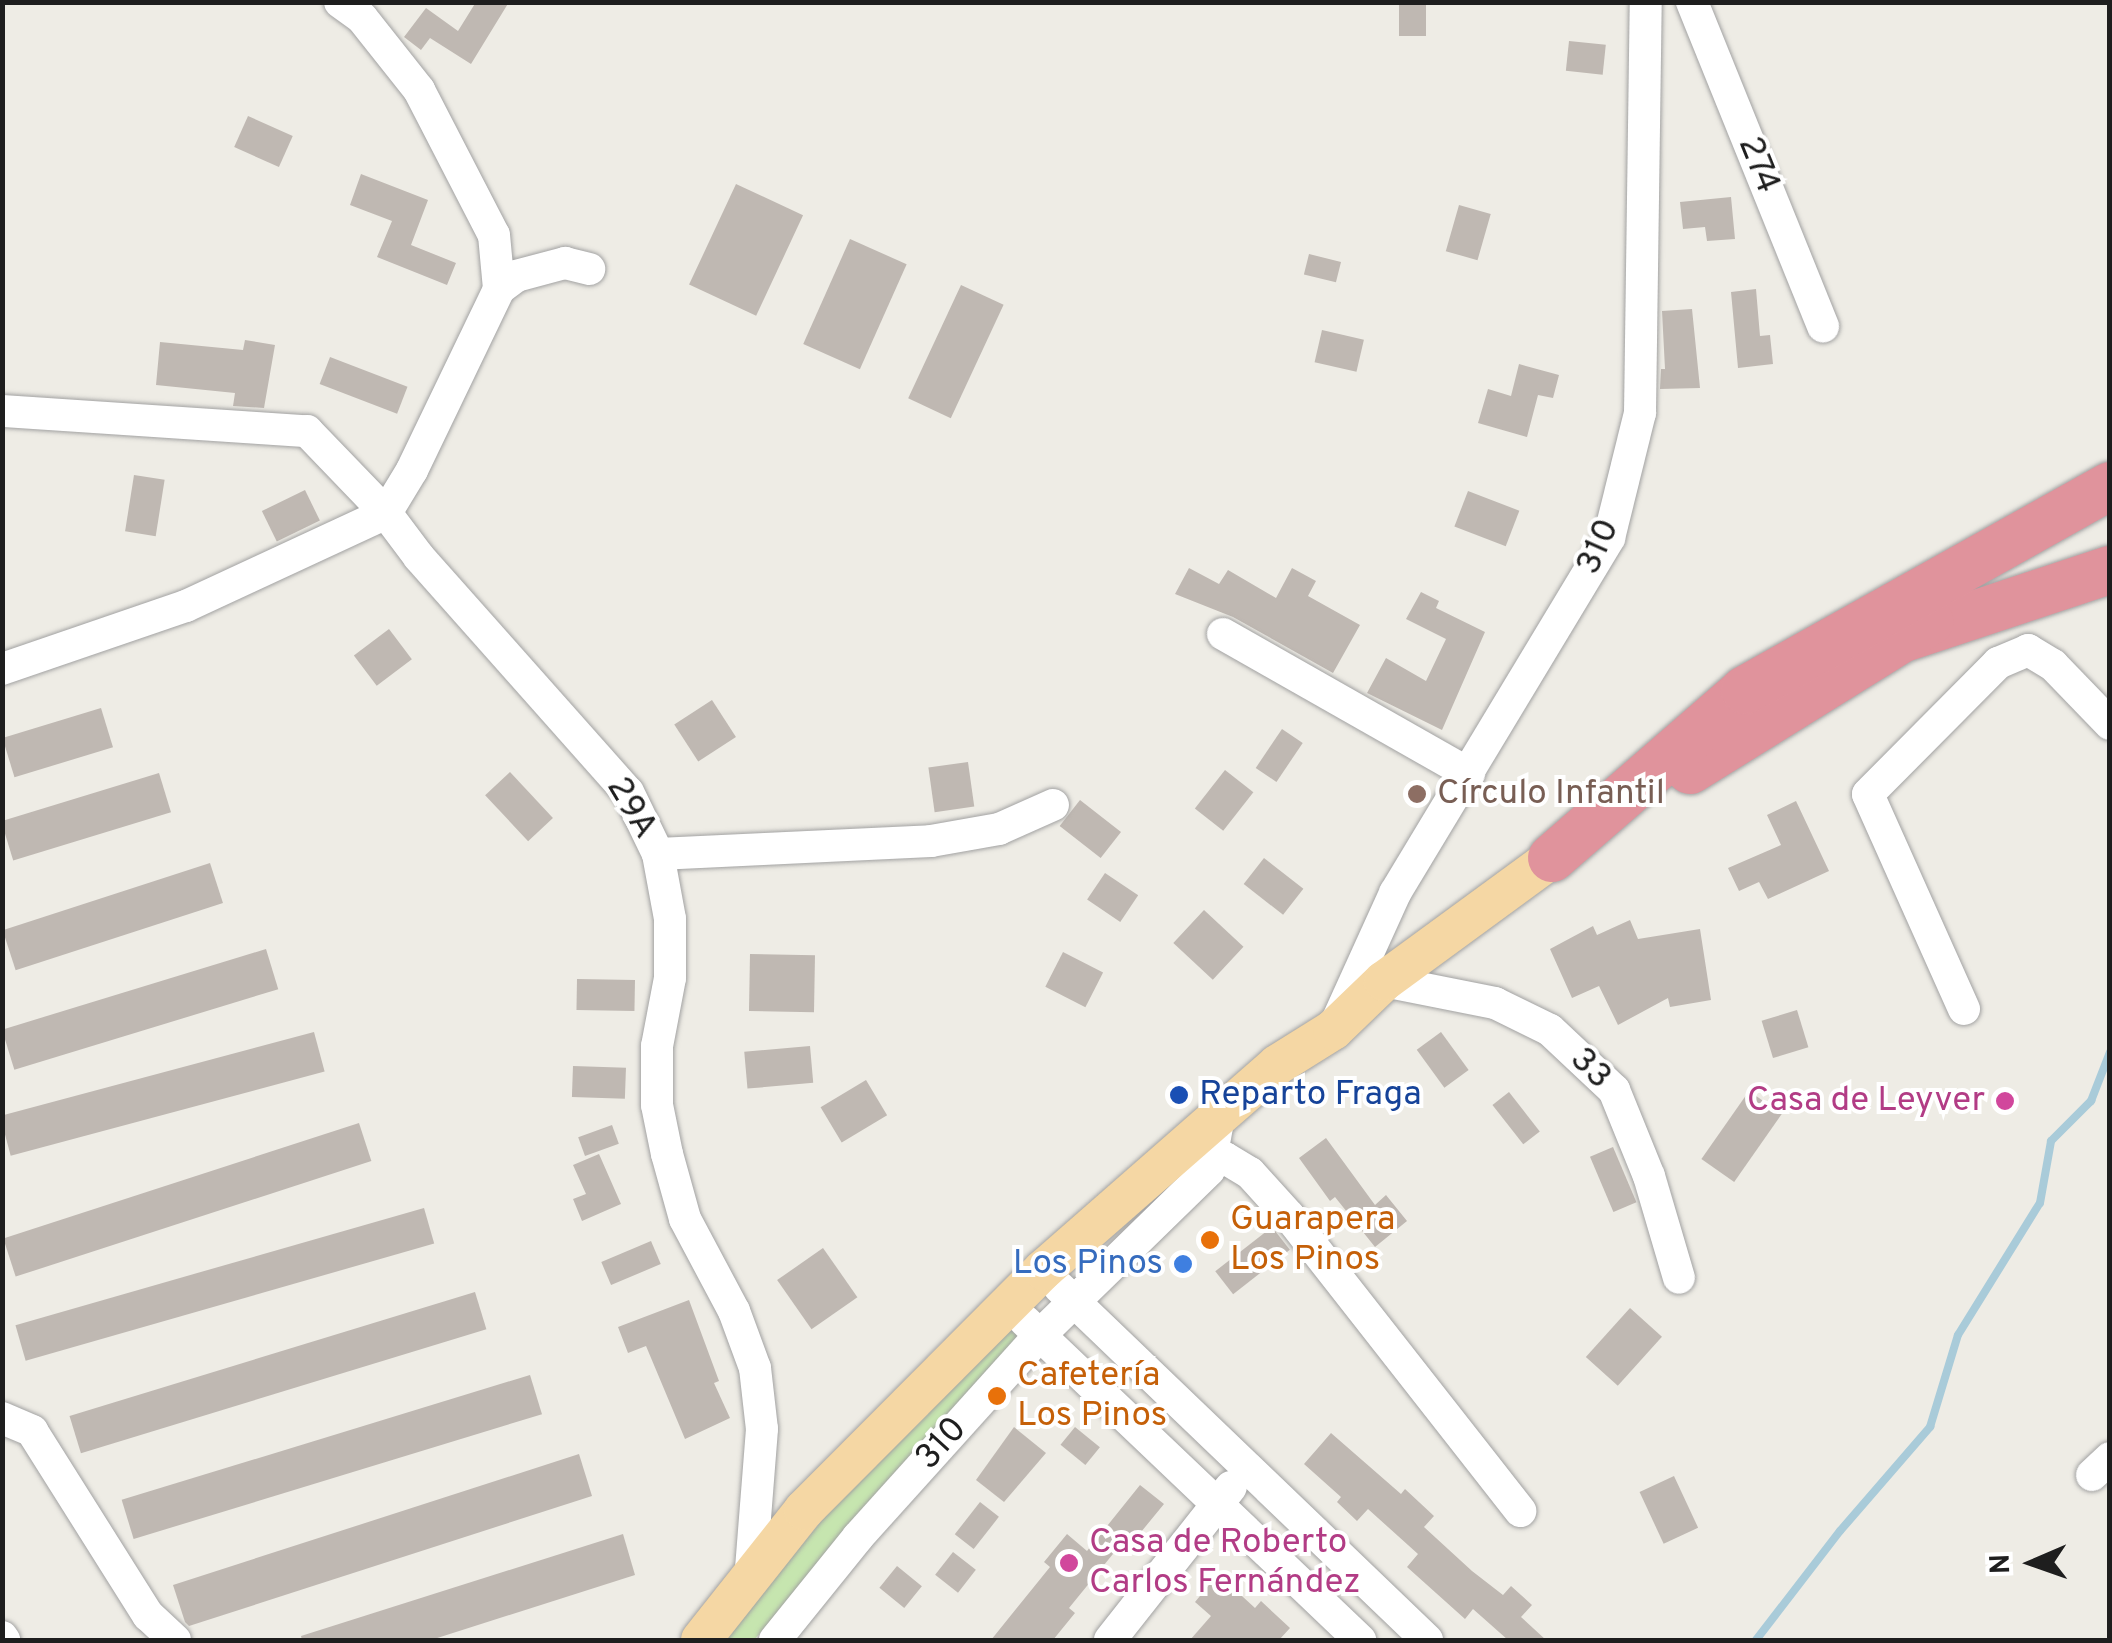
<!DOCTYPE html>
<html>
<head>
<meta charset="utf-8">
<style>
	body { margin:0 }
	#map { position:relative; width:2112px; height:1643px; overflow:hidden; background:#eeece5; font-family:Overpass,sans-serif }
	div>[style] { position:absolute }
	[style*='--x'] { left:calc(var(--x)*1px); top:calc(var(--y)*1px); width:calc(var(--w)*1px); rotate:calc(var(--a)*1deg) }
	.grass>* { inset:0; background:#c6e5af }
	.stream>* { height:8px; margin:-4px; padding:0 4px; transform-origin:4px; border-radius:4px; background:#a9cbd9 }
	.building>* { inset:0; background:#bfb8b2; transform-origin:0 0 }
	.roads { filter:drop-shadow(0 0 2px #a2a2a2) drop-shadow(0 0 2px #a2a2a2) }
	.minor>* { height:32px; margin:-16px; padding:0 16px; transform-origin:16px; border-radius:16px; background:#fff }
	.major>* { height:40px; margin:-20px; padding:0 20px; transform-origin:20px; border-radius:20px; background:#f5d7a4 }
	.highway>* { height:48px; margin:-24px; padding:0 24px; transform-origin:24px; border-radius:24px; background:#e0939c }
	.dots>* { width:28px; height:28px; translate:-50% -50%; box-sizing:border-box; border:5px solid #fff; border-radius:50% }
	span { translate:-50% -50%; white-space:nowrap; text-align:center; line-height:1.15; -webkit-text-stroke:8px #fff; paint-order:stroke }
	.street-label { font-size:35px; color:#1e1e1e }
	.education-label { font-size:35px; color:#785e54 }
	.left { translate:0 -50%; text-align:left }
	.transit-label { font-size:35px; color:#164399 }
	.hotel-label { font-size:35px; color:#b23c85 }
	.right { translate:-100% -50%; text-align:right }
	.food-label { font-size:35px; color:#c56008 }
	.shop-label { font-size:35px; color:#366cbe }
	.frame { position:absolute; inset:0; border:5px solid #1e1e1e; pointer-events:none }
	.north { position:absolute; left:1982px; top:1513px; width:100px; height:100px; -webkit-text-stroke:8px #fff; paint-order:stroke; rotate:268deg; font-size:28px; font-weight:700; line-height:40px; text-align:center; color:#1e1e1e }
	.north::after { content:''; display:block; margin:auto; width:35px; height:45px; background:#1e1e1e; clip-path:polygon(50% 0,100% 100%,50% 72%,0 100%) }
</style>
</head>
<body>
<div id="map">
	<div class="grass">
		<i style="clip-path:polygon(1004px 1325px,1016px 1333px,1016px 1341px,754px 1640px,722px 1640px,829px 1512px)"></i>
	</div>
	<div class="stream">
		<i style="--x:1756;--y:1640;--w:138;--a:-52.4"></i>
		<i style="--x:1840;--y:1531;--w:138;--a:-49.1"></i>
		<i style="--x:1930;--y:1427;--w:96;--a:-73.1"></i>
		<i style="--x:1958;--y:1335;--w:155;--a:-58.2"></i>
		<i style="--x:2040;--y:1203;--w:63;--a:-79.9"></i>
		<i style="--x:2051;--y:1141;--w:57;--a:-45"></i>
		<i style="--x:2091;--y:1101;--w:53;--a:-68.8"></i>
	</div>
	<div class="building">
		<i style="clip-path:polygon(476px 2px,509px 2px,471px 64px,430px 38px,421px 50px,404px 37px,426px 8px,458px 31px)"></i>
		<i style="left:1399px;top:2px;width:27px;height:34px"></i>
		<i style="left:1569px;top:41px;width:37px;height:30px;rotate:6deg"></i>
		<i style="left:248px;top:116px;width:49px;height:34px;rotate:24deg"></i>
		<i style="clip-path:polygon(361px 174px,428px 200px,411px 245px,456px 263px,447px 285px,377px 257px,392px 221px,350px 205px)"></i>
		<i style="left:736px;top:184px;width:74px;height:111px;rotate:25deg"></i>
		<i style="clip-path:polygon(1731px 197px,1735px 239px,1707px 241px,1705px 227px,1683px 229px,1680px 202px)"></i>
		<i style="left:1459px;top:205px;width:33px;height:48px;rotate:16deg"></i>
		<i style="left:850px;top:239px;width:62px;height:115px;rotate:24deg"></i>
		<i style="left:1309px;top:254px;width:33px;height:21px;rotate:14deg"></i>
		<i style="left:961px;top:285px;width:47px;height:125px;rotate:25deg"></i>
		<i style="clip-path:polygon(1756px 289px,1760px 336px,1770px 335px,1773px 364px,1738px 368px,1731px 292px)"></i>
		<i style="clip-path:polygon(1692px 309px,1700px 388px,1660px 389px,1661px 369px,1665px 369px,1662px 311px)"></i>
		<i style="left:1322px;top:330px;width:43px;height:33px;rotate:13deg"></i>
		<i style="clip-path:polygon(245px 340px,275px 345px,264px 408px,233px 406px,235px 393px,156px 385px,160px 342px,243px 350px)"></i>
		<i style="left:330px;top:357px;width:83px;height:29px;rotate:21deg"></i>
		<i style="clip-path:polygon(1519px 364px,1559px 375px,1553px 398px,1538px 395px,1527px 437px,1478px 423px,1488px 389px,1511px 396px)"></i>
		<i style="left:134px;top:475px;width:31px;height:57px;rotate:9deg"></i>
		<i style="left:305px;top:490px;width:34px;height:48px;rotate:64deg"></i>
		<i style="left:1468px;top:491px;width:55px;height:38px;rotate:21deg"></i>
		<i style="clip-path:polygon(1189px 568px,1219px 584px,1228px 570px,1276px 598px,1292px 568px,1316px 581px,1308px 596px,1360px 625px,1333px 673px,1233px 617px,1175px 594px)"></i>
		<i style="clip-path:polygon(1421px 592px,1439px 601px,1436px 608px,1485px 632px,1442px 730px,1367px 693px,1386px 658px,1426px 681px,1446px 639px,1406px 619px)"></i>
		<i style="left:389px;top:629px;width:38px;height:44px;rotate:53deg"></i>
		<i style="left:712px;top:700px;width:44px;height:45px;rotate:57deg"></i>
		<i style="left:101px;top:708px;width:41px;height:103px;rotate:73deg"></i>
		<i style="left:1282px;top:729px;width:25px;height:47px;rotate:34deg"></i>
		<i style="left:968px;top:762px;width:45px;height:40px;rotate:82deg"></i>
		<i style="left:1225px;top:770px;width:36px;height:49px;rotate:38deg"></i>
		<i style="left:510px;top:772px;width:63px;height:34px;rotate:47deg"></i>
		<i style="left:159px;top:773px;width:41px;height:165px;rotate:73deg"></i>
		<i style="left:1080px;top:800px;width:52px;height:33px;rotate:38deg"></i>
		<i style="clip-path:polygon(1796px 801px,1829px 871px,1768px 899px,1759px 882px,1739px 891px,1728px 868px,1781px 845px,1767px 815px)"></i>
		<i style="left:1264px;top:858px;width:50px;height:33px;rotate:38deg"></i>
		<i style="left:210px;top:863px;width:42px;height:218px;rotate:72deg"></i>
		<i style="left:1105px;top:873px;width:40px;height:32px;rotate:34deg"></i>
		<i style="left:1204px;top:910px;width:54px;height:45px;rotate:43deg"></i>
		<i style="clip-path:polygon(1630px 920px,1638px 939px,1700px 929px,1711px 1000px,1670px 1007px,1668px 998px,1618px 1025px,1599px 986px,1572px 998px,1550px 949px,1593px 926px,1597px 935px)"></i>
		<i style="left:266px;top:949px;width:42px;height:276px;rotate:73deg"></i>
		<i style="left:1063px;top:952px;width:45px;height:39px;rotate:27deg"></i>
		<i style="left:750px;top:954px;width:65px;height:57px;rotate:1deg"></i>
		<i style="left:577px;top:979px;width:58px;height:31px;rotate:1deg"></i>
		<i style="left:1797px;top:1010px;width:39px;height:37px;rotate:73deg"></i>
		<i style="left:314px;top:1032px;width:41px;height:325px;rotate:75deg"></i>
		<i style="left:1441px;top:1032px;width:47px;height:30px;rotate:54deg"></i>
		<i style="left:810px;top:1046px;width:37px;height:66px;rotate:85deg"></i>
		<i style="left:573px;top:1066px;width:53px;height:31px;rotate:2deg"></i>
		<i style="left:866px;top:1080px;width:41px;height:53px;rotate:59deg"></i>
		<i style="left:1749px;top:1091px;width:40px;height:83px;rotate:35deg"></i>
		<i style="left:1509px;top:1092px;width:50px;height:21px;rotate:52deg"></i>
		<i style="left:359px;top:1123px;width:40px;height:374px;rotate:72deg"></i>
		<i style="left:612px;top:1125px;width:20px;height:36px;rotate:70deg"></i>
		<i style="clip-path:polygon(1326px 1138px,1375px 1205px,1386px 1195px,1407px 1221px,1375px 1247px,1335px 1197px,1330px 1201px,1299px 1158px)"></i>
		<i style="left:1613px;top:1147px;width:60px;height:25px;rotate:67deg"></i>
		<i style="clip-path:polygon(599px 1154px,621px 1204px,582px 1221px,573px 1199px,586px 1194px,573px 1165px)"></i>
		<i style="left:424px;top:1208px;width:37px;height:425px;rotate:74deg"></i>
		<i style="left:1272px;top:1227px;width:29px;height:72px;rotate:52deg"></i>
		<i style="left:651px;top:1241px;width:25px;height:54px;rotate:67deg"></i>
		<i style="left:823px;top:1248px;width:60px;height:56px;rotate:55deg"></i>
		<i style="left:475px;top:1292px;width:39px;height:424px;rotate:73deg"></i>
		<i style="clip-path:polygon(689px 1300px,719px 1381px,714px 1383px,730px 1418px,685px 1439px,646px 1346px,628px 1353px,618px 1327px)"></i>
		<i style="left:1630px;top:1308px;width:43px;height:66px;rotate:42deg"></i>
		<i style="left:530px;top:1375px;width:41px;height:427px;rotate:73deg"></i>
		<i style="clip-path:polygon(1014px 1427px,1046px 1453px,1004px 1502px,976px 1480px)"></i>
		<i style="left:1075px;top:1427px;width:32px;height:23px;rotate:39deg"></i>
		<i style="clip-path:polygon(1331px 1433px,1401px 1494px,1405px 1489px,1434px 1516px,1424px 1527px,1472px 1571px,1503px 1595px,1511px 1586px,1532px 1605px,1521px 1617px,1546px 1640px,1508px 1640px,1473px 1609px,1465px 1619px,1407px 1567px,1418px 1554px,1368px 1509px,1357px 1521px,1337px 1502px,1341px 1497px,1304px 1464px)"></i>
		<i style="clip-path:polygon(579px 1454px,592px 1496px,189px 1626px,185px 1622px,173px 1585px)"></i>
		<i style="left:1674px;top:1476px;width:57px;height:38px;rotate:65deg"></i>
		<i style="clip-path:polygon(1140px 1485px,1164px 1504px,1132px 1543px,1126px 1538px,1069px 1608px,1075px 1613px,1053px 1640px,991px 1640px,1050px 1567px,1044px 1562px,1067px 1534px,1087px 1551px)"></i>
		<i style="left:980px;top:1502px;width:24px;height:41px;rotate:38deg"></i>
		<i style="clip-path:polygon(623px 1534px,635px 1575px,431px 1640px,302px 1640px,301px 1636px)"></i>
		<i style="left:953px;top:1552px;width:29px;height:29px;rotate:38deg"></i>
		<i style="left:897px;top:1566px;width:32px;height:28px;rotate:39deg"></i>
		<i style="clip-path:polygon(1218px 1574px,1255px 1608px,1261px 1601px,1290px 1628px,1279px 1640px,1190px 1640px,1211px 1616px,1195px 1602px)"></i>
	</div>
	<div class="roads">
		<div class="minor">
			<i style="--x:340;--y:2;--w:27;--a:36"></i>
			<i style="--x:362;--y:18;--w:92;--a:51.6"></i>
			<i style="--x:419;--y:90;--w:163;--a:62.7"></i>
			<i style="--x:494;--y:235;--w:54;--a:84.7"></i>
			<i style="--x:1692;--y:2;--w:350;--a:68"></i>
			<i style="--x:2;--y:411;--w:306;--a:3.8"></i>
			<i style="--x:307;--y:431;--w:114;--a:46.1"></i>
			<i style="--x:386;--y:513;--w:55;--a:53.1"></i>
			<i style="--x:419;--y:557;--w:314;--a:48.4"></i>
			<i style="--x:628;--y:792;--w:69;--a:64.2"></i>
			<i style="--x:658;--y:854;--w:66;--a:79.5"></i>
			<i style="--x:670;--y:919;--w:59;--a:90"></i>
			<i style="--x:670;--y:978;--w:69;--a:100.8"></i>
			<i style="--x:657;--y:1046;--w:59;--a:90"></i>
			<i style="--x:657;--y:1105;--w:50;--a:78.5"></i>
			<i style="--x:667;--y:1154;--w:67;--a:74.5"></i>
			<i style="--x:685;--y:1219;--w:104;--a:62"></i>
			<i style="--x:734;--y:1311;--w:61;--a:69.8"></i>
			<i style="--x:755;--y:1368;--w:61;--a:83.5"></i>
			<i style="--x:762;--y:1429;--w:152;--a:94.5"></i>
			<i style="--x:1223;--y:634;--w:283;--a:29.6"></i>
			<i style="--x:2;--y:669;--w:194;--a:-18.9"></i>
			<i style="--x:186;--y:606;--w:221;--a:-24.9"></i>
			<i style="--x:386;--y:513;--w:50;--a:-58.8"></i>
			<i style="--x:412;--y:470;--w:201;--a:-64.3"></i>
			<i style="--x:499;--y:289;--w:21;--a:-37"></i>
			<i style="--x:516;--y:276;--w:51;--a:-14.9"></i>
			<i style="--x:565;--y:263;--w:25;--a:14"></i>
			<i style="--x:658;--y:854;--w:273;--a:-2.7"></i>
			<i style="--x:931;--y:841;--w:69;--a:-10"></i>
			<i style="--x:999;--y:829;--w:59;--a:-24"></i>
			<i style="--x:1384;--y:981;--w:113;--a:11.2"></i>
			<i style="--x:1495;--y:1003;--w:61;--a:26.1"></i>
			<i style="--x:1550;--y:1030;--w:88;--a:43.2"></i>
			<i style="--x:1614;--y:1090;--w:93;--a:67.9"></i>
			<i style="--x:1649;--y:1176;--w:106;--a:73.6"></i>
			<i style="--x:1964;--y:1009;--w:235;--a:-114.1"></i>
			<i style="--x:1868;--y:794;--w:185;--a:-45.2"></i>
			<i style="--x:1998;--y:663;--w:33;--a:-23"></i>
			<i style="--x:2028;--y:650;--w:29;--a:31"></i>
			<i style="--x:2053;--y:665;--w:82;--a:46"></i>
			<i style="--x:1337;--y:1021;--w:141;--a:-65.6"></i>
			<i style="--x:1395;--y:893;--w:415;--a:-58.9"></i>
			<i style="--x:1609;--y:538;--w:129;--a:-76.1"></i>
			<i style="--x:1640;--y:413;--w:411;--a:-89.2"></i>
			<i style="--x:1210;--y:1155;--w:15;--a:11"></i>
			<i style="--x:1225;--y:1158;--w:29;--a:31"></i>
			<i style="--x:1250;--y:1173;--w:58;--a:47.8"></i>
			<i style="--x:1289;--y:1216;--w:375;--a:51.9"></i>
			<i style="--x:1059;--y:1287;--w:510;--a:43.81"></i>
			<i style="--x:1025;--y:1321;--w:463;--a:43.6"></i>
			<i style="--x:2;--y:1418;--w:33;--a:23"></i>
			<i style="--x:32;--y:1431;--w:218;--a:57.8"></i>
			<i style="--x:148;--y:1615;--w:37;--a:43"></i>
			<i style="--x:2092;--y:1475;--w:25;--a:-43"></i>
			<i style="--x:2;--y:1637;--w:4;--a:56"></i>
			<i style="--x:775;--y:1640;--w:132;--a:-51.1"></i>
			<i style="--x:858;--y:1537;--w:272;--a:-48"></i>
			<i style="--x:1040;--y:1335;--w:236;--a:-44.3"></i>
			<i style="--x:1209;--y:1170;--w:55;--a:-79.5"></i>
			<i style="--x:1110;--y:1640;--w:195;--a:-51.7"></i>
		</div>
		<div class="major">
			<i style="--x:701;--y:1640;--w:166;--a:-51.6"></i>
			<i style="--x:804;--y:1510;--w:339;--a:-45.1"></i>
			<i style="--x:1043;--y:1270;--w:311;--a:-41.2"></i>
			<i style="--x:1277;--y:1065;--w:66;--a:-32"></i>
			<i style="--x:1333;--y:1030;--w:71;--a:-43.9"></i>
			<i style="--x:1384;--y:981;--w:208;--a:-36.2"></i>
		</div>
		<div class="highway">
			<i style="--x:1904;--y:638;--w:217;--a:-18.3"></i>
			<i style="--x:1690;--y:770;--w:282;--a:-31.8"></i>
			<i style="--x:1552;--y:858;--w:256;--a:-41"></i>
			<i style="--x:1745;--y:690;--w:418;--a:-29.2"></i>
		</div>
	</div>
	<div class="dots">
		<i style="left:1417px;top:794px;background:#8d6e63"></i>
		<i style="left:1179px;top:1095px;background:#1a4fb4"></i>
		<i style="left:2005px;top:1101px;background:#d1479c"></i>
		<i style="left:1210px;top:1240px;background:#e8710a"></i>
		<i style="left:1183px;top:1264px;background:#3f7fe0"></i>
		<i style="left:997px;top:1396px;background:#e8710a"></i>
		<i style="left:1069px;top:1563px;background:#d1479c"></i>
	</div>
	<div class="street-label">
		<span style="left:1758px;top:165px;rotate:68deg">274</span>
		<span style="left:1599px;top:547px;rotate:-66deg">310</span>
		<span style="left:631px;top:808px;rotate:59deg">29A</span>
		<span style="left:1590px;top:1069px;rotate:45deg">33</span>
		<span style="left:942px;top:1444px;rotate:-48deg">310</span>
	</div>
	<div class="education-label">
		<span class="left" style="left:1437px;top:794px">Círculo Infantil</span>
	</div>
	<div class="transit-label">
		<span class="left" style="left:1199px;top:1095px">Reparto Fraga</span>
	</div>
	<div class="hotel-label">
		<span class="right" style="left:1985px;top:1101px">Casa de Leyver</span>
		<span class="left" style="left:1089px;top:1563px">Casa de Roberto<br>Carlos Fernández</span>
	</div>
	<div class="food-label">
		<span class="left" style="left:1230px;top:1240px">Guarapera<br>Los Pinos</span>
		<span class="left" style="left:1017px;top:1396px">Cafetería<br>Los Pinos</span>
	</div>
	<div class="shop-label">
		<span class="right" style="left:1163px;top:1264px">Los Pinos</span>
	</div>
	<div class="frame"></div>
	<div class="north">N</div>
</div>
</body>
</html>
